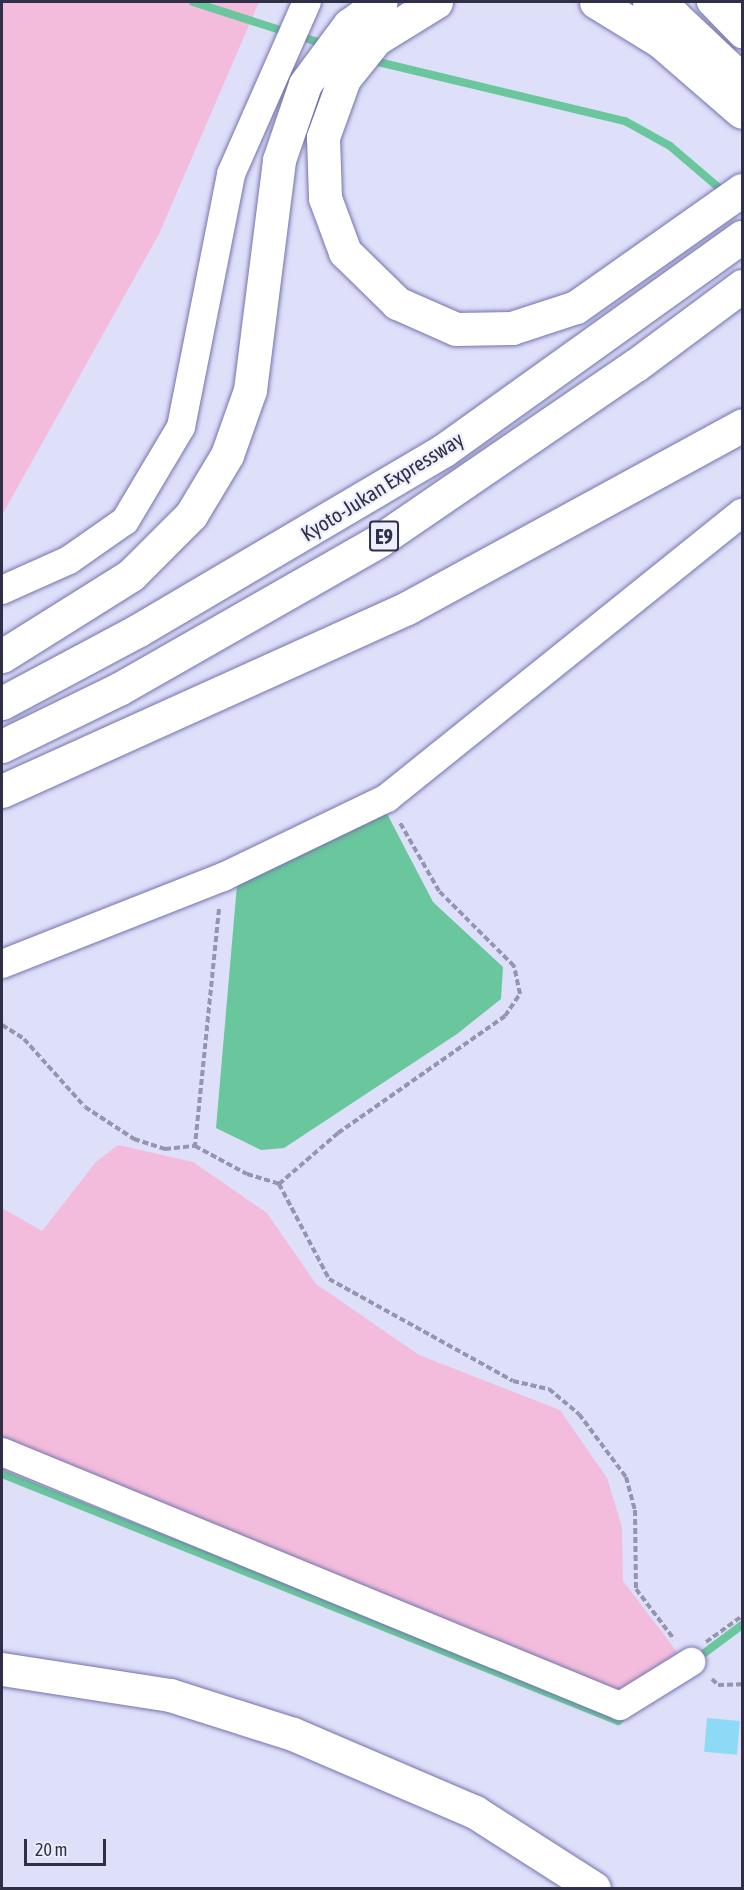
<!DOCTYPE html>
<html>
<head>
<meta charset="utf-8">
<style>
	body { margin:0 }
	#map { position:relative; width:744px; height:1890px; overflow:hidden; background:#dedff9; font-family:"Asap Condensed",sans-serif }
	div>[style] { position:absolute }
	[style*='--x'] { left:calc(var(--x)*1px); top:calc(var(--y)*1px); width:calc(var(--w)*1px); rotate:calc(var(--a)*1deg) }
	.green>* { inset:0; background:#f3bcdc }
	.water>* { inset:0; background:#6ac69d }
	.stream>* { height:8px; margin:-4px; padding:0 4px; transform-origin:4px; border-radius:4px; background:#6ac69d }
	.building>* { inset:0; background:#8cdaf6; transform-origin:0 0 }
	.path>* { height:4px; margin-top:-2px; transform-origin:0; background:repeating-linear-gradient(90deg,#9595af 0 6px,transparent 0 9px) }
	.roads { filter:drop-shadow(0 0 2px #7374ae) drop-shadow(0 0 2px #7374ae) }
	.street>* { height:28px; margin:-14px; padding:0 14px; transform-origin:14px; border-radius:14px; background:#fff }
	.secondary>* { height:33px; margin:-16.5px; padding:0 16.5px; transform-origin:16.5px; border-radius:16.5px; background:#fff }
	.highway>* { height:33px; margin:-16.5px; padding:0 16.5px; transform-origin:16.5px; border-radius:16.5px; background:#fff }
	span { translate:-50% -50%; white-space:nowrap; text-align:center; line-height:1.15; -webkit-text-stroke:4.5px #edeefb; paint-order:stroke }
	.shield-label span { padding:2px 4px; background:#edeefb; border:2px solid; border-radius:4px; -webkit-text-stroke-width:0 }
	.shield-label { font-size:20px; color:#2f2f48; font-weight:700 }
	.street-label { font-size:21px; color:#2f2f48 }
	.frame { position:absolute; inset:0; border:3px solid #2f2f48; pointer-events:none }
	.scale { position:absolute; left:24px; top:1839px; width:82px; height:27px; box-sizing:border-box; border:3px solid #2f2f48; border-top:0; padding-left:8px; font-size:18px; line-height:21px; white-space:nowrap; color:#2f2f48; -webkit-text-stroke:4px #edeefb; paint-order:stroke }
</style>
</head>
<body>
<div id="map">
	<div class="green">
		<i style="clip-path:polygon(2px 2px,259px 2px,159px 234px,2px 515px)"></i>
		<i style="clip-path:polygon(118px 1145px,193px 1162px,267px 1213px,316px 1284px,419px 1355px,560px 1410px,607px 1478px,622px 1527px,623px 1581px,684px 1661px,623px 1698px,2px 1470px,2px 1208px,42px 1231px,96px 1162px)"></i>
	</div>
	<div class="water">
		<i style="clip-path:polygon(383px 806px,433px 902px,503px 967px,501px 999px,457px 1034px,284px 1148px,261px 1150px,216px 1128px,238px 873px)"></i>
	</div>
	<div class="stream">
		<i style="--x:193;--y:2;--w:141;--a:17.8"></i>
		<i style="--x:370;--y:60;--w:262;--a:13.5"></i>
		<i style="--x:625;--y:121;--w:51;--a:29.1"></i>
		<i style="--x:670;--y:146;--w:72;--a:40.5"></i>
		<i style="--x:2;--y:1474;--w:664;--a:21.85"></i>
		<i style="--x:618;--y:1721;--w:11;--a:-41"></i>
		<i style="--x:695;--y:1660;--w:59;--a:-36.7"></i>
	</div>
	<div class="building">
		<i style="left:707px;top:1718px;width:33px;height:34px;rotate:5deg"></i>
	</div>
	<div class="path">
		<i style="--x:219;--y:909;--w:238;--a:95.8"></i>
		<i style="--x:195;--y:1146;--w:59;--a:28.3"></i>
		<i style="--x:247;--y:1174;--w:34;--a:17"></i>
		<i style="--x:279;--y:1184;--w:107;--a:62.2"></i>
		<i style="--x:329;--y:1279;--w:210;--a:29"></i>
		<i style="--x:513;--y:1381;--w:37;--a:13"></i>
		<i style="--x:549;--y:1389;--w:39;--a:40"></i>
		<i style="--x:579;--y:1414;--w:79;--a:53.3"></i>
		<i style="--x:626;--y:1477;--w:34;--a:75"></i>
		<i style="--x:635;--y:1510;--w:79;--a:89.3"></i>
		<i style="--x:636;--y:1589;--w:63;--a:52.8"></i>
		<i style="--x:2;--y:1025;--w:26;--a:32"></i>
		<i style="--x:24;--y:1039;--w:91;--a:48.1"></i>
		<i style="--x:85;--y:1107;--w:59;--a:33.1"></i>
		<i style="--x:134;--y:1139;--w:33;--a:18"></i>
		<i style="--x:165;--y:1149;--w:30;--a:-6"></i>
		<i style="--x:279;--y:1184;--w:78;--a:-40.8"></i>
		<i style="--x:338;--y:1133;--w:204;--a:-35"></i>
		<i style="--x:505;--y:1016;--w:27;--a:-56"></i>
		<i style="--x:520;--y:994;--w:29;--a:-102"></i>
		<i style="--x:514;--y:966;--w:106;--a:-135"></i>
		<i style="--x:439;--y:891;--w:81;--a:-119.7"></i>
		<i style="--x:706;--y:1642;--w:44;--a:-35.8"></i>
		<i style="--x:712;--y:1679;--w:8;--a:45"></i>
		<i style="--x:718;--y:1685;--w:24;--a:-2"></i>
	</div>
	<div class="roads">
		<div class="street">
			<i style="--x:711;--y:2;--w:45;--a:45.9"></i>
			<i style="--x:739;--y:2;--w:4;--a:34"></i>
			<i style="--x:2;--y:590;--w:73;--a:-24.1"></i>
			<i style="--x:69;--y:560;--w:68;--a:-34.9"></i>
			<i style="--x:125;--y:521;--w:109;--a:-59.2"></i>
			<i style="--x:181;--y:427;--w:258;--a:-78.8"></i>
			<i style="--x:231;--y:174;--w:188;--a:-66.2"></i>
			<i style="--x:2;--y:964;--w:238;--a:-21.5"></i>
			<i style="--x:223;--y:877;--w:182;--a:-25.7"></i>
			<i style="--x:387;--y:798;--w:455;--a:-38.8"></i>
			<i style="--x:2;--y:1452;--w:668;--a:22.34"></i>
			<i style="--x:620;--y:1706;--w:84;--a:-31.8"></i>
		</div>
		<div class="secondary">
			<i style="--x:2;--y:1669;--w:170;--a:8.8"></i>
			<i style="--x:170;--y:1695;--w:129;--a:17.6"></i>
			<i style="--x:293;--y:1734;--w:198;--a:23.2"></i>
			<i style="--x:475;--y:1812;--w:141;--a:32.6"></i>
		</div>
		<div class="highway">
			<i style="--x:436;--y:2;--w:70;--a:148.3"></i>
			<i style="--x:376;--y:39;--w:51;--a:128.7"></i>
			<i style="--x:344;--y:79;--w:62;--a:109.9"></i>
			<i style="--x:323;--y:137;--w:61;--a:88.1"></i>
			<i style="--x:325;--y:198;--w:58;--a:69.7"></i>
			<i style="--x:345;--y:252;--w:73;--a:44.4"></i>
			<i style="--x:397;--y:303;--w:64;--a:23.8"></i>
			<i style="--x:456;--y:329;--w:56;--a:-1"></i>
			<i style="--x:512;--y:328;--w:67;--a:-18.2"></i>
			<i style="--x:576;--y:307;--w:203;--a:-35.2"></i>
			<i style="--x:596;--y:2;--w:75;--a:31.4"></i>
			<i style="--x:660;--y:41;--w:108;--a:40.9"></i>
			<i style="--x:649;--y:2;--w:29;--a:29"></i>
			<i style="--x:674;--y:16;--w:93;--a:43.3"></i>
			<i style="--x:2;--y:656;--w:152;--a:-32.1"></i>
			<i style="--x:131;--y:575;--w:85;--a:-45"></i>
			<i style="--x:191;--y:515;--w:70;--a:-59"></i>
			<i style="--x:227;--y:455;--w:69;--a:-70.5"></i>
			<i style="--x:250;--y:390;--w:232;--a:-82.8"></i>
			<i style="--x:279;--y:160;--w:80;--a:-71.1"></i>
			<i style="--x:305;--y:84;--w:74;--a:-53.3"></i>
			<i style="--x:349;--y:25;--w:39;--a:-36"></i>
			<i style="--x:2;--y:703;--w:153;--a:-28.1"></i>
			<i style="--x:137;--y:631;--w:356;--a:-30.5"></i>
			<i style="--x:444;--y:450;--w:366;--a:-35.6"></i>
			<i style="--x:2;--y:746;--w:130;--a:-26"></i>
			<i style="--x:119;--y:689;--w:301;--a:-29.7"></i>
			<i style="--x:380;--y:540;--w:310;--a:-34.4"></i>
			<i style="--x:636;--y:365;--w:132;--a:-36.7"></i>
			<i style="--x:2;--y:791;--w:444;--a:-24.3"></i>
			<i style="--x:407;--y:608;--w:382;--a:-28.6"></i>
		</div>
	</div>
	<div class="shield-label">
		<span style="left:384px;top:536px">E9</span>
	</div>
	<div class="street-label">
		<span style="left:382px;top:486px;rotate:-32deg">Kyoto-Jukan Expressway</span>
	</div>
	<div class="frame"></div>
	<div class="scale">20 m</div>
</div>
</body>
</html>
